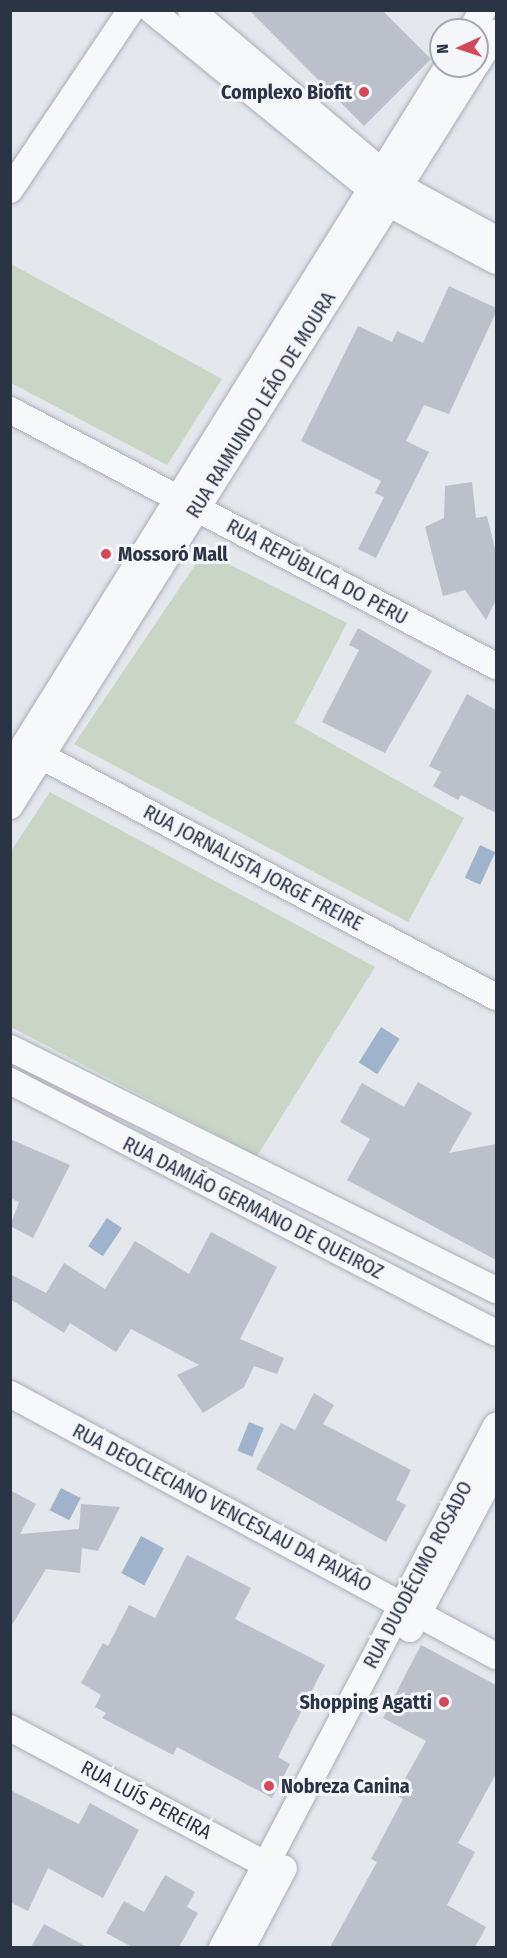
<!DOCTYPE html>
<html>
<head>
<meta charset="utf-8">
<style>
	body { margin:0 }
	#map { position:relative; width:507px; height:1958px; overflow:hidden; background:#e4e7ec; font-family:"Fira Sans Condensed",sans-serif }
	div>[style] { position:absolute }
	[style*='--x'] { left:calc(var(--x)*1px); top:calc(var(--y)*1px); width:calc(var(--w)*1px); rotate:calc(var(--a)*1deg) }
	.green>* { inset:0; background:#c9d6c5 }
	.water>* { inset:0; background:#9fb4cc; transform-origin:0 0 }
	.building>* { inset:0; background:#bbc0ca }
	.roads { filter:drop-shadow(0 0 2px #a9aeb7) drop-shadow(0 0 2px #a9aeb7) }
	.minor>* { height:26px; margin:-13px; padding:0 13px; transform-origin:13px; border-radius:13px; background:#f7f8fa }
	.dots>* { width:16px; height:16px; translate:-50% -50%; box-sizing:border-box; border:3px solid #f4f6f9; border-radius:50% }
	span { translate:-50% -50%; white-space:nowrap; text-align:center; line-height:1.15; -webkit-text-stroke:6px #f4f6f9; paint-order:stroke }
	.poi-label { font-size:20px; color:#2b3445; font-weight:700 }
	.right { translate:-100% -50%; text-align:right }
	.left { translate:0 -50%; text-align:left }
	.street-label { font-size:20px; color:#2b3445 }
	.frame { position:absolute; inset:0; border:12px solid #2b3445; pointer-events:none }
	.north { position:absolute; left:429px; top:18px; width:60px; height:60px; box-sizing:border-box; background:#f4f6f9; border:2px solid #a4a8b1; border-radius:50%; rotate:267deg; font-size:16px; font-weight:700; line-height:24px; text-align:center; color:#2b3445 }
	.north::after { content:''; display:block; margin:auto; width:21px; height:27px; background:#d1495b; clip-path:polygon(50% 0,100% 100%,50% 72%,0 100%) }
</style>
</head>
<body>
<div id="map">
	<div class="green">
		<i style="clip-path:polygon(11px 264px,222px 379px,167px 465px,11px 383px)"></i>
		<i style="clip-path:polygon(204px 552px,347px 623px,295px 723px,464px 818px,408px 922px,74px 744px)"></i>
		<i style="clip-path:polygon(50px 792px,375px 967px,257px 1156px,11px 1027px,11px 851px)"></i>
	</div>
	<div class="water">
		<i style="left:480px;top:845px;width:17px;height:36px;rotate:25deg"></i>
		<i style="left:381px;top:1027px;width:22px;height:42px;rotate:32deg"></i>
		<i style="left:107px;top:1218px;width:18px;height:34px;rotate:34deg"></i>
		<i style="left:249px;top:1422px;width:16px;height:31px;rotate:22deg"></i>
		<i style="left:61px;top:1488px;width:22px;height:25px;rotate:27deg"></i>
		<i style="left:141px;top:1536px;width:26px;height:42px;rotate:28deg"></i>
	</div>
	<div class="building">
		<i style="clip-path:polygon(249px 10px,382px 10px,431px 59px,364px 126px)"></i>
		<i style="clip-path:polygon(449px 286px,496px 308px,496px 312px,449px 414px,424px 405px,406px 441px,429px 452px,376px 558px,358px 549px,384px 497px,375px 493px,381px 481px,301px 441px,358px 326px,392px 342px,397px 331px,423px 343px)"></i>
		<i style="clip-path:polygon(472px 482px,476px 518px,487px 516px,496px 553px,496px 600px,486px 620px,465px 590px,443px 596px,425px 527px,444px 518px,445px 486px)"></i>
		<i style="clip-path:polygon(358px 628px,432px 671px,385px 753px,322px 722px,359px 650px,349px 645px)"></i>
		<i style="clip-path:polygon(467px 694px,496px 710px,496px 813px,461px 795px,458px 800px,433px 786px,441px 772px,429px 766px)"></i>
		<i style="clip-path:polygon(418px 1082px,472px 1113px,449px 1153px,496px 1144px,496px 1260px,347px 1180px,370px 1139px,340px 1122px,362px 1083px,404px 1107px)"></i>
		<i style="clip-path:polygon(10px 1139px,70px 1165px,33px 1238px,10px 1226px,19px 1202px,10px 1198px)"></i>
		<i style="clip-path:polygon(211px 1232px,277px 1267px,240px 1339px,284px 1358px,277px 1374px,254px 1366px,244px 1387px,203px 1413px,177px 1375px,199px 1365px,131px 1329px,116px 1352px,70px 1323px,64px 1333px,10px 1299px,10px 1274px,46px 1293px,64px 1263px,105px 1289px,135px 1241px,189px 1274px)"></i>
		<i style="clip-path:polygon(314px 1393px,334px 1405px,323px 1424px,411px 1470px,396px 1500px,406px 1505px,386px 1542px,256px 1469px,281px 1423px,295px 1430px)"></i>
		<i style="clip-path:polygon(10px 1490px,36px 1504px,20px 1534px,79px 1529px,81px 1504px,120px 1507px,98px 1551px,82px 1548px,80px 1573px,46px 1569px,10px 1628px)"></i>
		<i style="clip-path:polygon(187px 1555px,251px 1588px,235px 1619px,325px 1665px,278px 1757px,290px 1764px,272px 1798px,177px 1747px,173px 1755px,102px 1718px,106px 1713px,95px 1707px,101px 1695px,81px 1683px,103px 1643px,108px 1646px,129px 1605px,155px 1618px)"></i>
		<i style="clip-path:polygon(421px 1645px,496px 1685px,496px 1774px,458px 1843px,475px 1852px,447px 1905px,486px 1927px,475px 1947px,330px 1947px,377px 1862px,371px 1859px,403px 1799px,396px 1795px,426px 1741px,383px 1718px)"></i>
		<i style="clip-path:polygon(10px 1790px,79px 1824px,90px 1803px,139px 1830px,103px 1898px,48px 1868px,28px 1911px,10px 1902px)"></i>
		<i style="clip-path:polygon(165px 1875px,195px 1892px,187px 1907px,198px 1913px,179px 1947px,132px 1947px,106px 1933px,124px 1901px,144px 1912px)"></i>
		<i style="clip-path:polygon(44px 1924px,87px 1947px,31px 1947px)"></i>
	</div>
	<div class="roads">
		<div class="minor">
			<i style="--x:151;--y:10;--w:303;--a:39.2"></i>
			<i style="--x:386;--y:202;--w:125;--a:28.2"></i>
			<i style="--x:191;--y:10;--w:270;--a:40.3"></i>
			<i style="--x:397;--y:185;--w:113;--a:28.6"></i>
			<i style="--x:471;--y:30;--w:23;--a:-59"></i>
			<i style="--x:477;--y:63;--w:36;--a:-58"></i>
			<i style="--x:10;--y:190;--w:217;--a:-56.1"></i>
			<i style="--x:10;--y:410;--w:549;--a:27.78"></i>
			<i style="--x:26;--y:748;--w:532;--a:27.91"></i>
			<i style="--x:10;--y:768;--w:827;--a:-58.04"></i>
			<i style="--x:10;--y:806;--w:874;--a:-57.86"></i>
			<i style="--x:10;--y:1048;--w:543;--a:26.47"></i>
			<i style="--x:10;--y:1081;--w:547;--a:27.41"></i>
			<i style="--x:10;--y:1394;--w:552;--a:28.33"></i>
			<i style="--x:410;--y:1629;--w:183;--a:-61.9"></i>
			<i style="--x:10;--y:1728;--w:307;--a:28.1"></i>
			<i style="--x:222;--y:1948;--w:590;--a:-62.3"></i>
			<i style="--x:242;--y:1948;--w:90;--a:-62.3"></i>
		</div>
	</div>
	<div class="dots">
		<i style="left:364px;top:92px;background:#d1495b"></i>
		<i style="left:106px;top:554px;background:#d1495b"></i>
		<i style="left:444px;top:1702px;background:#d1495b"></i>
		<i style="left:269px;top:1786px;background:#d1495b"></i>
	</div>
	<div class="poi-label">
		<span class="right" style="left:352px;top:92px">Complexo Biofit</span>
		<span class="left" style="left:118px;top:554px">Mossoró Mall</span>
		<span class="right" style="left:432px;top:1702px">Shopping Agatti</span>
		<span class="left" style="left:281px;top:1786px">Nobreza Canina</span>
	</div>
	<div class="street-label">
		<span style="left:261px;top:405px;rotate:-58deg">RUA RAIMUNDO LEÃO DE MOURA</span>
		<span style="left:317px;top:572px;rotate:28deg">RUA REPÚBLICA DO PERU</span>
		<span style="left:253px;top:868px;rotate:28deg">RUA JORNALISTA JORGE FREIRE</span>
		<span style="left:253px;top:1208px;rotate:27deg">RUA DAMIÃO GERMANO DE QUEIROZ</span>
		<span style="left:222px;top:1508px;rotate:28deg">RUA DEOCLECIANO VENCESLAU DA PAIXÃO</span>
		<span style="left:418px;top:1575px;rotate:-62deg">RUA DUODÉCIMO ROSADO</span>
		<span style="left:146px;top:1800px;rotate:28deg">RUA LUÍS PEREIRA</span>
	</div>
	<div class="frame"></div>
	<div class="north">N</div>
</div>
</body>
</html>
